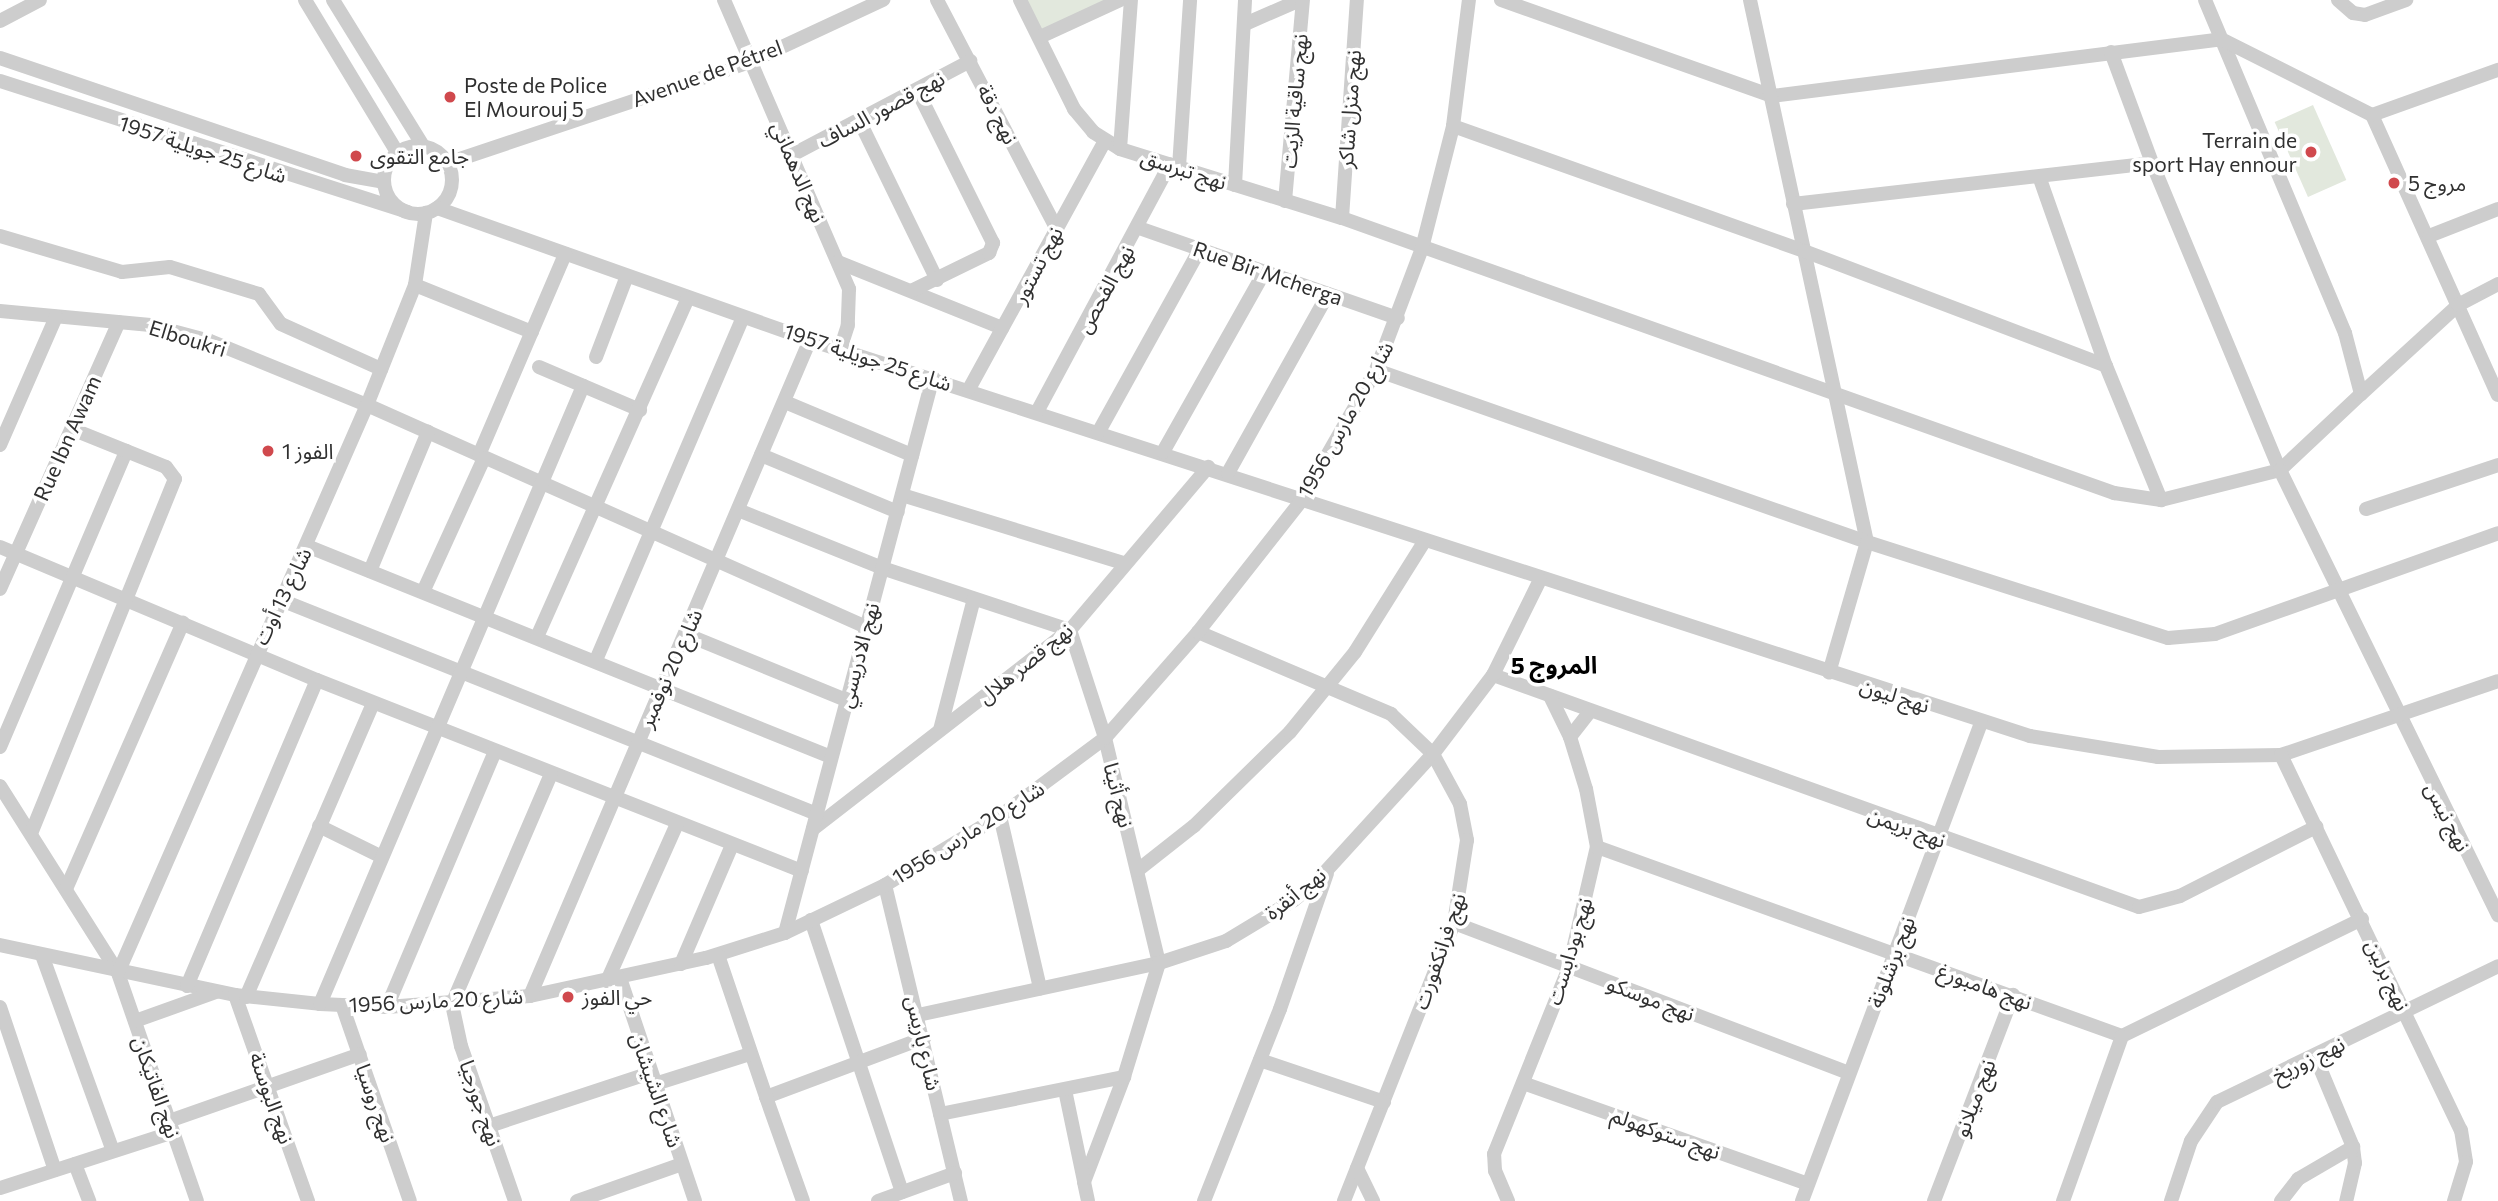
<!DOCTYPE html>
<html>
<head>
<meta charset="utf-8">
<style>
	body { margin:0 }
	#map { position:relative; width:2498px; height:1201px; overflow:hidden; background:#fff; font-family:Commissioner,"Noto Sans Arabic",sans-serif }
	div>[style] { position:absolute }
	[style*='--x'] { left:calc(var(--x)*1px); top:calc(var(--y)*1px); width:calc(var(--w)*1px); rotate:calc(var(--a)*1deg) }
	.green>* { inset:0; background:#e2e8dd; transform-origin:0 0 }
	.minor>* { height:14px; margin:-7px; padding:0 7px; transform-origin:7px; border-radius:7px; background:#cdcdcd }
	.minor>.ring { margin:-7px; padding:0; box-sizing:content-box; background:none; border:14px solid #cdcdcd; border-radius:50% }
	.dots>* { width:19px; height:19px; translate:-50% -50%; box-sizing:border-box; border:4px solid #fff; border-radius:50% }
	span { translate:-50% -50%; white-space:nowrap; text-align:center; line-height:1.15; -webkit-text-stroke:7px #fff; paint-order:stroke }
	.street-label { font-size:21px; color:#303030 }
	.poi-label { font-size:21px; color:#303030 }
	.left { translate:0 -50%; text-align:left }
	.right { translate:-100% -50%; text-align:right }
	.quarter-label { font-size:24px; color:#000; font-weight:700 }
</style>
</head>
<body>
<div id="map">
	<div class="green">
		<i style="clip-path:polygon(1022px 0,1117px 0,1038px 31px)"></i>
		<i style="left:2313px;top:105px;width:82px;height:42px;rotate:66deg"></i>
	</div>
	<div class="minor">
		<i style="--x:305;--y:0;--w:178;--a:58.8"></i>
		<i style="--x:333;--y:0;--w:172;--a:58.3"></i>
		<i style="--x:724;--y:0;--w:315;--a:66.6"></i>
		<i style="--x:849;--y:289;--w:36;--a:92"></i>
		<i style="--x:848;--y:325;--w:25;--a:108"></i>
		<i style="--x:937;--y:0;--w:257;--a:62.4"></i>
		<i style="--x:1020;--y:0;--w:122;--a:63.6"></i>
		<i style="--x:1074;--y:109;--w:30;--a:50"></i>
		<i style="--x:1093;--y:132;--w:32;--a:32"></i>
		<i style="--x:1120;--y:149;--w:232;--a:17.3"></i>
		<i style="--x:1342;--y:218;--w:820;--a:19.61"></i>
		<i style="--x:2114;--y:493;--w:48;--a:8.5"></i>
		<i style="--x:2161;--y:500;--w:123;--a:-14.1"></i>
		<i style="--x:2280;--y:470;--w:111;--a:-43.2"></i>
		<i style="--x:2361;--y:394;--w:63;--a:-104.7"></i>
		<i style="--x:2345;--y:333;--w:361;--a:-112.8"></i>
		<i style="--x:1501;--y:0;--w:288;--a:19.5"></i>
		<i style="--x:1772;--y:96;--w:453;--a:-7.2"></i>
		<i style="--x:2221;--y:39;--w:169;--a:26.7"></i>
		<i style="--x:2372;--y:115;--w:307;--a:65.8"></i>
		<i style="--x:1750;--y:0;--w:554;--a:77.82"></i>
		<i style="--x:1867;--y:542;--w:136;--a:106.2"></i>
		<i style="--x:2338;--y:0;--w:20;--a:41"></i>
		<i style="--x:2353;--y:13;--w:12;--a:9"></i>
		<i style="--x:2365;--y:15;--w:44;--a:-20.1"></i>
		<i style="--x:0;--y:21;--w:45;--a:-27.7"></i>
		<i style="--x:1245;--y:24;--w:60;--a:-23.6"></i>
		<i style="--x:1040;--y:37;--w:88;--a:-24.8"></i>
		<i style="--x:2111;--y:52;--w:118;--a:69.7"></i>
		<i style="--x:2152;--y:163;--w:333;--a:67.4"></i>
		<i style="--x:2280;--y:470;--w:496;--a:63.9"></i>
		<i style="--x:0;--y:58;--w:364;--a:18.7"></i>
		<i style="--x:345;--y:175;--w:39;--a:10"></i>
		<i style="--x:0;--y:81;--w:428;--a:17.8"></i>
		<i style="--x:2372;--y:115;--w:134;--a:-19.7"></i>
		<i style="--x:859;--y:120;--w:178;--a:64"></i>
		<i style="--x:1453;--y:126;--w:373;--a:19.6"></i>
		<i style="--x:1804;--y:251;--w:323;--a:20.8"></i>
		<i class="ring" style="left:384px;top:146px;width:54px;height:54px"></i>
		<i style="--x:1120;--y:149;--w:149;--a:-85.8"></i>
		<i style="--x:790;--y:156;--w:204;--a:-27.8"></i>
		<i style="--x:448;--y:163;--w:321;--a:-18.5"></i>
		<i style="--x:752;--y:61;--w:145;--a:-25"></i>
		<i style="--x:1179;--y:167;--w:167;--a:-86.2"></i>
		<i style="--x:2040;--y:179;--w:198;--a:70.6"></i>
		<i style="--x:2106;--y:366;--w:145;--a:67.7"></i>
		<i style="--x:1235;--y:185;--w:185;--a:-86.9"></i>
		<i style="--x:1285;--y:201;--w:202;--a:-84.9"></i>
		<i style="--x:1793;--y:204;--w:361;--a:-6.5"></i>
		<i style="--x:437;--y:208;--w:396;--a:19.5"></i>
		<i style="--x:810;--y:340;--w:1283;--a:17.98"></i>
		<i style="--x:2030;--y:736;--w:130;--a:9.3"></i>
		<i style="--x:2158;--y:757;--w:123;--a:-0.9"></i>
		<i style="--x:2281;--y:755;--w:229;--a:-18.8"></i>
		<i style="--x:1342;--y:218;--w:219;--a:-86.1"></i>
		<i style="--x:1139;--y:228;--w:274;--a:19.2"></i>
		<i style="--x:0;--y:236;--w:127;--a:16.4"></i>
		<i style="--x:122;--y:272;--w:48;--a:-5.9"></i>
		<i style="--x:170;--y:267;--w:93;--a:16.9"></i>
		<i style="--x:259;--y:294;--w:37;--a:54"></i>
		<i style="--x:281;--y:324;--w:110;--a:24.2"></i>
		<i style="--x:2429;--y:236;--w:74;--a:-21.4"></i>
		<i style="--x:838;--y:262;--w:177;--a:21.9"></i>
		<i style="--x:415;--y:285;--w:126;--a:21.9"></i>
		<i style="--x:913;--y:290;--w:85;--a:-26"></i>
		<i style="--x:989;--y:253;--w:11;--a:-68"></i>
		<i style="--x:993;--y:243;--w:169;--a:-116.4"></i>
		<i style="--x:0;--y:311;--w:151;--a:5.3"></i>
		<i style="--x:150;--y:325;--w:62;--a:14.9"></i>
		<i style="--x:210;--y:341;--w:170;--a:22.2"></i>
		<i style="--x:367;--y:405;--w:546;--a:23.98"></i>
		<i style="--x:596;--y:357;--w:87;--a:-69.1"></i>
		<i style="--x:539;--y:367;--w:110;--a:23.1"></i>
		<i style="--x:1376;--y:370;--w:520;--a:19.31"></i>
		<i style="--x:1867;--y:542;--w:316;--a:17.7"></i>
		<i style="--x:2168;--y:638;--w:47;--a:-4.9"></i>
		<i style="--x:2215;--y:634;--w:300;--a:-19.6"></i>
		<i style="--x:969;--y:389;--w:283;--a:-61.3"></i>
		<i style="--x:2361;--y:394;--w:132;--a:-42.5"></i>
		<i style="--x:2458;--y:305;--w:45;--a:-27.7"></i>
		<i style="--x:785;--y:402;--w:138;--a:22.7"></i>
		<i style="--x:1037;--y:412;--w:281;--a:-61.8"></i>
		<i style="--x:1098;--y:433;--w:210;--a:-61"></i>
		<i style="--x:0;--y:445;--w:140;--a:-66.4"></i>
		<i style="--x:1163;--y:452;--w:208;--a:-60.6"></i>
		<i style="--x:479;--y:455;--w:219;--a:-66.8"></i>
		<i style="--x:761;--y:455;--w:148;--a:22.6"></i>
		<i style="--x:1228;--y:473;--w:205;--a:-60.8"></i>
		<i style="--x:902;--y:495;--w:234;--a:17.1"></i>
		<i style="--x:2366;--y:509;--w:139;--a:-18.4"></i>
		<i style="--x:738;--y:510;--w:155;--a:21.9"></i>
		<i style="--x:882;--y:568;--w:198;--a:18.3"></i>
		<i style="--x:1070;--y:630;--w:114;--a:72"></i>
		<i style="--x:1105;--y:738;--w:231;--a:76.5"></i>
		<i style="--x:1159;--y:963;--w:119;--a:107.1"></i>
		<i style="--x:1124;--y:1077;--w:112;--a:110.9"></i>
		<i style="--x:1084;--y:1182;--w:19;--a:78"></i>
		<i style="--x:307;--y:546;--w:565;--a:21.93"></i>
		<i style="--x:0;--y:547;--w:344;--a:22.8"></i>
		<i style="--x:317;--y:680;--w:521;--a:21.5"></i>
		<i style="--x:370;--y:571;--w:151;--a:-67.4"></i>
		<i style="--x:0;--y:589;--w:292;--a:-66"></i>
		<i style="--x:423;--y:592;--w:147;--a:-65.5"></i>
		<i style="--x:281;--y:600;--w:577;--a:21.76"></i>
		<i style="--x:1198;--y:632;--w:210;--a:23"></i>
		<i style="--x:1391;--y:714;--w:58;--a:43.6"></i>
		<i style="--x:1433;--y:754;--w:57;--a:61.6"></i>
		<i style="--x:1460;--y:804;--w:37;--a:79"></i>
		<i style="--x:1467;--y:840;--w:84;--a:98.9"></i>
		<i style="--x:1454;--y:923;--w:299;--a:111.6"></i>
		<i style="--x:685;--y:634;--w:174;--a:22.3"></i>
		<i style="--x:537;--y:637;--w:371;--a:-66"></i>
		<i style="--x:596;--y:660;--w:373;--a:-66.8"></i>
		<i style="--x:1493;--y:675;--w:686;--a:19.75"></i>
		<i style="--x:2139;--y:907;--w:42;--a:-15"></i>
		<i style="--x:2180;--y:896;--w:153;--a:-26.9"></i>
		<i style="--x:940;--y:730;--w:135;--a:-75.5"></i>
		<i style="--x:1570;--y:737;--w:33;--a:-52"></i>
		<i style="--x:0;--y:747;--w:322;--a:-66.9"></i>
		<i style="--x:2281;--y:755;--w:416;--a:64.4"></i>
		<i style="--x:2461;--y:1130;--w:32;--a:81"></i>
		<i style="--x:2466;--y:1162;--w:41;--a:107.1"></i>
		<i style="--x:0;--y:786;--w:221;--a:57.7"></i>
		<i style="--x:118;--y:973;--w:241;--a:70.9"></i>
		<i style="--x:1000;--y:816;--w:177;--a:76.9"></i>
		<i style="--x:319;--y:826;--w:68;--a:26.2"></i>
		<i style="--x:813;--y:829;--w:325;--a:-37.8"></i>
		<i style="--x:1070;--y:630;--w:214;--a:-49.7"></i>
		<i style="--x:32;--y:831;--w:380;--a:-67.9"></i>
		<i style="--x:175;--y:479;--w:15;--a:-127"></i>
		<i style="--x:166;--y:467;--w:101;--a:-158"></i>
		<i style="--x:1597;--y:847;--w:558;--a:19.8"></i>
		<i style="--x:2122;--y:1036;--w:267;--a:-26"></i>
		<i style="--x:1138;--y:870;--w:71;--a:-38.2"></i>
		<i style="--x:1194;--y:826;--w:134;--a:-44.4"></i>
		<i style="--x:1290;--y:732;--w:103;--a:-50.9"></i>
		<i style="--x:1355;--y:652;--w:130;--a:-57.9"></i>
		<i style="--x:885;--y:885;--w:325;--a:76.5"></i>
		<i style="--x:66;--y:889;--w:291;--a:-66.3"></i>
		<i style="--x:811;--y:920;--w:287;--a:71.5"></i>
		<i style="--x:1454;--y:923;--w:422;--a:20.8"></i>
		<i style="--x:785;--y:933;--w:575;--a:-75.09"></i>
		<i style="--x:0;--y:945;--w:240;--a:12"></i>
		<i style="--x:235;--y:995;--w:85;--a:6"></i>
		<i style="--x:320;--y:1004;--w:67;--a:2.6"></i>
		<i style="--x:387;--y:1007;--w:143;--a:-4.4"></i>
		<i style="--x:530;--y:996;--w:180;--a:-12.2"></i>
		<i style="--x:706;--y:958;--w:83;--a:-17.6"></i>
		<i style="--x:785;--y:933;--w:111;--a:-25.6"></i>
		<i style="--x:885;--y:885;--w:134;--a:-31"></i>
		<i style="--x:1000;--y:816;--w:131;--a:-36.6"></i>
		<i style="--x:1105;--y:738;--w:141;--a:-48.7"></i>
		<i style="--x:1198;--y:632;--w:167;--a:-51.8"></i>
		<i style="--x:1301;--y:501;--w:151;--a:-60.2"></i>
		<i style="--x:1376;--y:370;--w:130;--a:-69.3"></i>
		<i style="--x:1422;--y:248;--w:126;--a:-75.7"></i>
		<i style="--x:1453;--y:126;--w:127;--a:-82.8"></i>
		<i style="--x:42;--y:955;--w:208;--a:70.1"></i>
		<i style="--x:718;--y:955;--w:150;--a:71.3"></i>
		<i style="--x:766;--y:1097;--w:169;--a:-20.5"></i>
		<i style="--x:681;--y:964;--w:129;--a:-66.8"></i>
		<i style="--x:118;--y:973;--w:620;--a:-66.33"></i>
		<i style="--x:367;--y:405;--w:129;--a:-68.2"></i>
		<i style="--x:415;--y:285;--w:73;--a:-81.3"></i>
		<i style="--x:620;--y:978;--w:235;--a:71.4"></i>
		<i style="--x:607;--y:981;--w:172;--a:-66"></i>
		<i style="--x:187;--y:986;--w:332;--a:-67"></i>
		<i style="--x:235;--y:995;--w:219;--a:70.5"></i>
		<i style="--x:530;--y:996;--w:713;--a:-66.89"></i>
		<i style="--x:246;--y:997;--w:320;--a:-66.6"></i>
		<i style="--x:320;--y:1004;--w:672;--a:-66.95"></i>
		<i style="--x:342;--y:1005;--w:207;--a:70.9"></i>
		<i style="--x:0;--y:1007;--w:172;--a:71.4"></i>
		<i style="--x:387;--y:1007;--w:278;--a:-67.1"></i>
		<i style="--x:918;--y:1015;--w:247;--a:-12.2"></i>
		<i style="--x:1159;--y:963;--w:71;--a:-18.2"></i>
		<i style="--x:1226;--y:941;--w:79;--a:-31.1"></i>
		<i style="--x:1294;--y:900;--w:28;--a:-39"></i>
		<i style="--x:1316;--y:882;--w:173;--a:-47.6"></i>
		<i style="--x:1433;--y:754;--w:99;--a:-52.8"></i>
		<i style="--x:1493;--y:675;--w:106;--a:-63.7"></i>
		<i style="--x:135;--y:1021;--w:86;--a:-19.7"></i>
		<i style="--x:2315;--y:1056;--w:99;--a:67.3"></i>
		<i style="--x:2353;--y:1147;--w:16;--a:83"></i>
		<i style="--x:2355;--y:1163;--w:39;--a:103"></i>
		<i style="--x:1260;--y:1060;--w:131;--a:18.7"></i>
		<i style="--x:1523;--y:1083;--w:302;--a:19.5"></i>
		<i style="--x:655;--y:1084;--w:100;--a:-17.5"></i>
		<i style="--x:1065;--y:1090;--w:93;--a:78.2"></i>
		<i style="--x:766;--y:1097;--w:110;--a:70.4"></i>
		<i style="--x:940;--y:1114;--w:188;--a:-11.4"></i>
		<i style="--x:169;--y:1121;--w:202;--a:-19.3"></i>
		<i style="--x:489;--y:1126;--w:169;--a:-18.2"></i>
		<i style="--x:75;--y:1164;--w:40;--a:69"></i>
		<i style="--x:1357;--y:1168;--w:37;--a:64"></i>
		<i style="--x:0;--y:1188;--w:182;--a:-17.9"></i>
		<i style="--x:515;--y:1201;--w:164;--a:-109.2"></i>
		<i style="--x:461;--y:1046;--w:43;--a:-102.1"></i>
		<i style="--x:452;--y:1004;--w:250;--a:-66.7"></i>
		<i style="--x:577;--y:1201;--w:111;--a:-19.4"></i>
		<i style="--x:878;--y:1201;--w:82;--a:-20"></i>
		<i style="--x:1204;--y:1201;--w:206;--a:-68.4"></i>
		<i style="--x:1280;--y:1009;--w:144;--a:-70.9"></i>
		<i style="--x:1508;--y:1201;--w:33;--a:-113"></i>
		<i style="--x:1495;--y:1171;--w:17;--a:-93"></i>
		<i style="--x:1494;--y:1154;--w:201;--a:-68.1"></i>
		<i style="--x:1569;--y:967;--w:123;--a:-76.9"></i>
		<i style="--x:1597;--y:847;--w:59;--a:-100.7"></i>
		<i style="--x:1586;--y:789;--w:54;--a:-107.1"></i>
		<i style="--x:1570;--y:737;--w:46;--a:-116"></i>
		<i style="--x:1802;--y:1201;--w:510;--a:-69.47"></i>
		<i style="--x:1934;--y:1201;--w:221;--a:-69"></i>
		<i style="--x:2063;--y:1201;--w:175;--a:-70.3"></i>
		<i style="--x:2171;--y:1201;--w:63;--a:-71.6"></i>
		<i style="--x:2191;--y:1141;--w:47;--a:-56.3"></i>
		<i style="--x:2217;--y:1102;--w:312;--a:-25.8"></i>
		<i style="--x:2281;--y:1201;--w:28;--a:-52"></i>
		<i style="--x:2298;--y:1179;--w:64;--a:-30.2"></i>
	</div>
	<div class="dots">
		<i style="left:450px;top:97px;background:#d0494d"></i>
		<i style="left:2311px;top:152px;background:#d0494d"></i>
		<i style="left:356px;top:156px;background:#d0494d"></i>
		<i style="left:2394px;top:183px;background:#d0494d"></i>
		<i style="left:268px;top:451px;background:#d0494d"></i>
		<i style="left:568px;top:997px;background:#d0494d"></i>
	</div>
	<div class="street-label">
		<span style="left:707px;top:73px;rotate:-20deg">Avenue de Pétrel</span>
		<span style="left:1294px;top:101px;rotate:-85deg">نهج ساقية الزيت</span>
		<span style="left:881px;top:109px;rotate:-28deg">نهج قصور الساف</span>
		<span style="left:1349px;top:109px;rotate:-86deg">نهج منزل شاكر</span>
		<span style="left:998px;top:114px;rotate:63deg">نهج دقة</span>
		<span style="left:203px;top:149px;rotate:18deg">شارع 25 جويلية 1957</span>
		<span style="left:1184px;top:169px;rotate:18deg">نهج تبرسق</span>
		<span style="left:799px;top:172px;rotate:67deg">نهج الدهماني</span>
		<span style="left:1037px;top:265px;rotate:-62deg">نهج تستور</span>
		<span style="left:1268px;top:273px;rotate:19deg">Rue Bir Mcherga</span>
		<span style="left:1105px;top:289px;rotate:-61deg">نهج الفحص</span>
		<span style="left:188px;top:338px;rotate:17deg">Elboukri</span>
		<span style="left:868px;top:357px;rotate:18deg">شارع 25 جويلية 1957</span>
		<span style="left:1345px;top:419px;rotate:-61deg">شارع 20 مارس 1956</span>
		<span style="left:67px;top:438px;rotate:-66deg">Rue Ibn Awam</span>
		<span style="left:282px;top:596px;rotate:-64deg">شارع 13 أوت</span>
		<span style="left:858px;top:655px;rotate:-75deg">نهج الادريسي</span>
		<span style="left:1025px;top:663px;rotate:-39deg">نهج قصر هلال</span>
		<span style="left:670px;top:668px;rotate:-66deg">شارع 20 نوفمبر</span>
		<span style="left:1895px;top:695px;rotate:18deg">نهج ليون</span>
		<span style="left:1119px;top:795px;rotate:76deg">نهج أثينا</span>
		<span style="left:2448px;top:817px;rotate:63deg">نهج نيس</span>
		<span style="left:1907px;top:827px;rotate:20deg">نهج بريمن</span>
		<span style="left:968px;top:832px;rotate:-32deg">شارع 20 مارس 1956</span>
		<span style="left:1295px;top:893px;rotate:-38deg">نهج أنقرة</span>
		<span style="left:1439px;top:951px;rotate:-71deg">نهج فرانكفورت</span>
		<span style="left:1569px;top:951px;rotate:-73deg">نهج بودابست</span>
		<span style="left:1891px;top:962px;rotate:-69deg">نهج برشلونة</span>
		<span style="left:2388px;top:975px;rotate:65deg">نهج برلين</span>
		<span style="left:1985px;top:986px;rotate:20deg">نهج هامبورغ</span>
		<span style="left:1651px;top:998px;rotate:21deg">نهج موسكو</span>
		<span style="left:436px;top:1000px;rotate:-3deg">شارع 20 مارس 1956</span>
		<span style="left:924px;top:1043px;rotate:77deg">شارع باريس</span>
		<span style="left:2308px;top:1059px;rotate:-26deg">نهج زوريخ</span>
		<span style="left:157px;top:1087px;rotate:71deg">نهج الفاتيكان</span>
		<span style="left:657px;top:1090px;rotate:71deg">شارع الشيشان</span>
		<span style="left:272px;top:1098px;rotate:71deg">نهج البوسنة</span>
		<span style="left:1974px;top:1098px;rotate:-69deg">نهج ميلانو</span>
		<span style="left:376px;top:1103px;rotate:71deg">نهج روسيا</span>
		<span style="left:481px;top:1103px;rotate:71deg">نهج جورجيا</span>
		<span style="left:1666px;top:1133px;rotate:20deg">نهج ستوكهولم</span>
	</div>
	<div class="poi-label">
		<span class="left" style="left:464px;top:97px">Poste de Police<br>El Mourouj 5</span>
		<span class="right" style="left:2297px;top:152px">Terrain de<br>sport Hay ennour</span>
		<span class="left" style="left:370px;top:156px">جامع التقوى</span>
		<span class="left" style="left:2408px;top:183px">مروج 5</span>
		<span class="left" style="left:282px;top:451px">الفوز 1</span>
		<span class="left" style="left:582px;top:997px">حي الفوز</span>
	</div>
	<div class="quarter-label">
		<span style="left:1554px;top:665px">المروج 5</span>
	</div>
</div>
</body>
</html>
